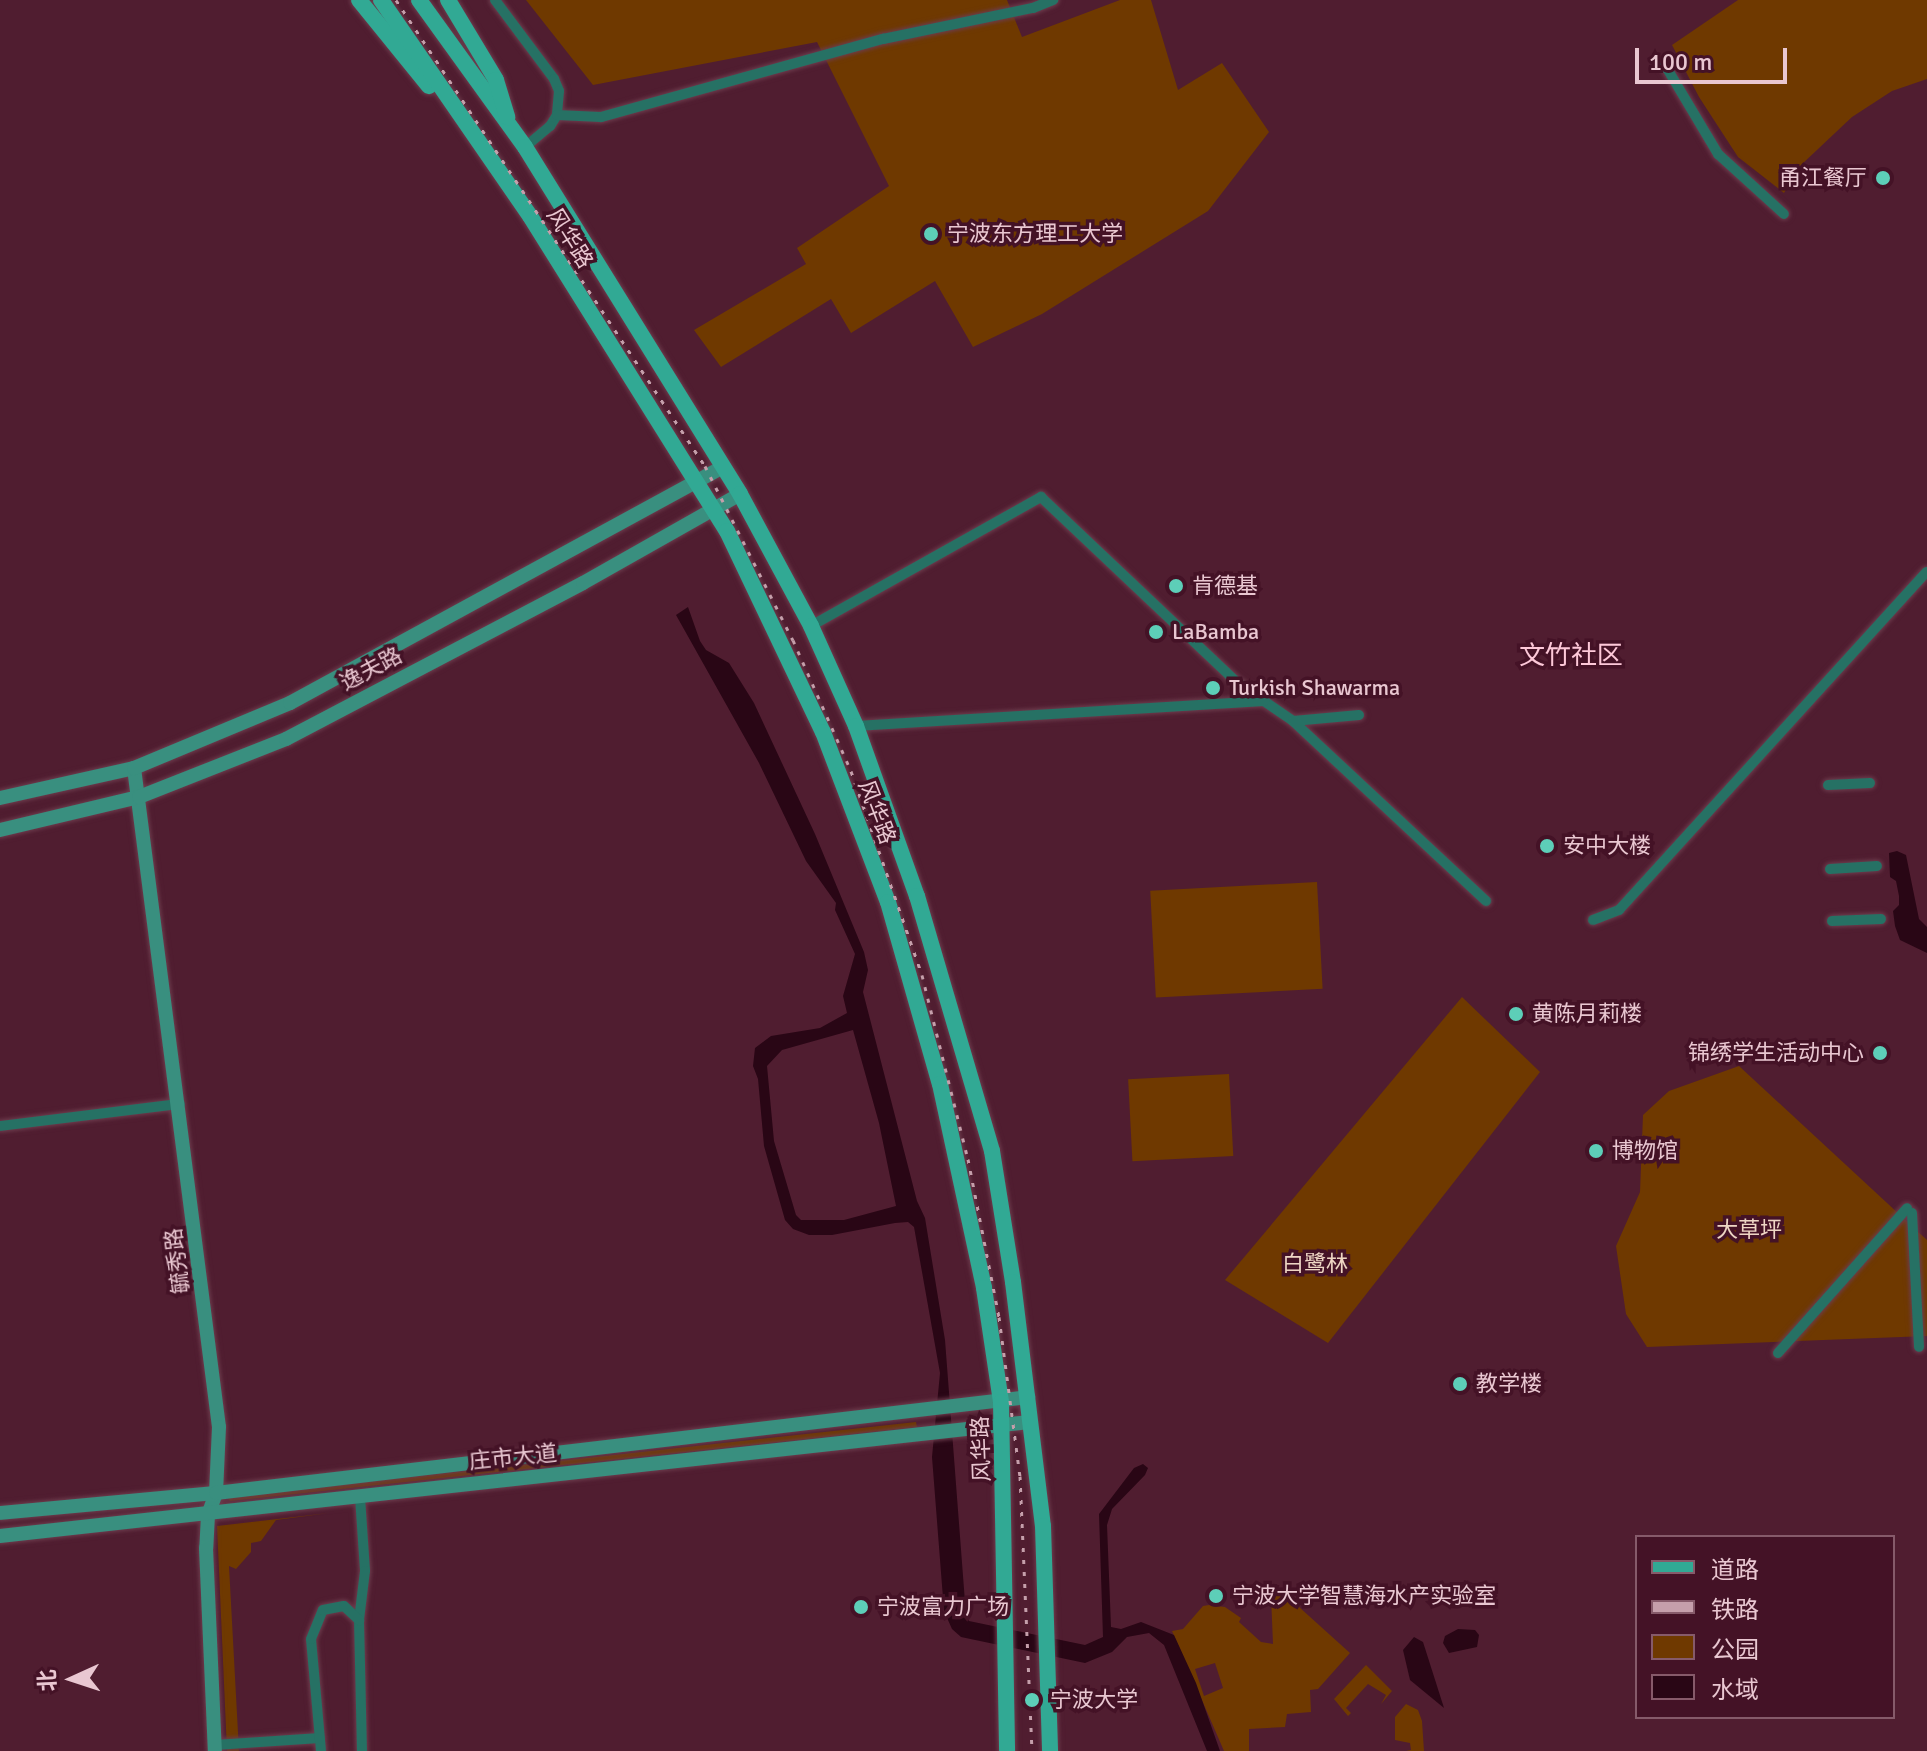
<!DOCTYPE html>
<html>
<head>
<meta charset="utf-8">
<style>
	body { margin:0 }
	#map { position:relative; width:1927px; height:1751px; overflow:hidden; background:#501d30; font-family:Signika,"Noto Sans SC",sans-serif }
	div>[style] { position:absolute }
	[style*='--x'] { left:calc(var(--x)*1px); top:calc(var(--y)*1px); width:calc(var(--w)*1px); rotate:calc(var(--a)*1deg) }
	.green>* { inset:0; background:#6f3900; transform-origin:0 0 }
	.water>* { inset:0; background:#290615 }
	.roads { filter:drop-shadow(0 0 2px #6c3c4d) drop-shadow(0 0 2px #6c3c4d) }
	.street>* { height:10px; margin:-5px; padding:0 5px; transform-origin:5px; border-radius:5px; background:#267164 }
	.secondary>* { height:14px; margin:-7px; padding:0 7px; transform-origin:7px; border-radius:7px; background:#398f7f }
	.primary>* { height:16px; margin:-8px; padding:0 8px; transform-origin:8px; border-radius:8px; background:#31a994 }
	.rail>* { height:3px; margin-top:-1.5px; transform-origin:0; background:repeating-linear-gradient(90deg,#c59fab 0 4px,transparent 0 12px) }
	.dots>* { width:22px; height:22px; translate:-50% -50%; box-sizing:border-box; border:4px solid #441226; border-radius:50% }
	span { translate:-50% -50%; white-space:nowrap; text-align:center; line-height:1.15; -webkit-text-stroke:7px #441226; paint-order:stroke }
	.poi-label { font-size:22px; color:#e9c7d1 }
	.right { translate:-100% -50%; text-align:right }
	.left { translate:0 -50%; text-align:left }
	.street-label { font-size:22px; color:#e9c7d1 }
	.park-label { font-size:22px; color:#eed6c4 }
	.quarter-label { font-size:26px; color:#fdc8d8 }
	.legend { position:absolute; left:1635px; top:1535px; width:260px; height:184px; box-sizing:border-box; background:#441226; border:2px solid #865a6a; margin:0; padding:10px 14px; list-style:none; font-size:24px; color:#e9c7d1 }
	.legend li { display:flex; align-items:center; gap:16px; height:40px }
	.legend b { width:40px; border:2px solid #865a6a }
	.north { position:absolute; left:32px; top:1639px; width:80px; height:80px; -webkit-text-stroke:6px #441226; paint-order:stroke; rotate:267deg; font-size:22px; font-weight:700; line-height:32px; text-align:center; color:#e9c7d1 }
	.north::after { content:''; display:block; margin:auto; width:28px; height:36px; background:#e9c7d1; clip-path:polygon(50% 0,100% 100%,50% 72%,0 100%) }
	.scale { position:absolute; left:1635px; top:48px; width:152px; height:36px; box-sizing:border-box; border:4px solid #e9c7d1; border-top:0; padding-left:10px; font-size:24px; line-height:28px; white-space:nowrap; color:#e9c7d1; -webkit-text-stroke:6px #441226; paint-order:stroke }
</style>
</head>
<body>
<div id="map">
	<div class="green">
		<i style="clip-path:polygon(526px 0,1007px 0,1022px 37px,1120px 0,1151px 0,1178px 90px,1222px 63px,1269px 132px,1208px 211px,1042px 314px,973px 347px,935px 281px,851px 333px,831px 299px,721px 367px,694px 330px,806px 264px,797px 248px,889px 186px,817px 42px,593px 85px)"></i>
		<i style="clip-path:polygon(1738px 0,1927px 0,1927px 79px,1892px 91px,1852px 117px,1800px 166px,1784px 193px,1738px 157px,1699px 97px,1672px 45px)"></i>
		<i style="left:1317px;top:882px;width:107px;height:167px;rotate:87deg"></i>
		<i style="clip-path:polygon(1462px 997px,1540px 1072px,1328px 1343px,1225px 1280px)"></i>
		<i style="clip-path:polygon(1739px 1066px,1927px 1240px,1927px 1336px,1647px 1347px,1626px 1314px,1616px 1246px,1640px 1192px,1643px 1115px,1669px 1091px)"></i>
		<i style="left:1229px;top:1074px;width:82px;height:101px;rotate:87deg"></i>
		<i style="clip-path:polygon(916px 1422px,917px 1427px,230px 1501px,227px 1497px)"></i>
		<i style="clip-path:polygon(329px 1513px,276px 1520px,261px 1541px,251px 1543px,251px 1552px,236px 1569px,229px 1566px,239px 1751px,227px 1751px,217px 1526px)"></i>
		<i style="clip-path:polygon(evenodd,1278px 1588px,1350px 1653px,1318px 1689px,1310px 1690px,1311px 1712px,1287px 1714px,1285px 1727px,1249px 1729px,1249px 1751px,1224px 1751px,1172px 1631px,1183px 1629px,1203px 1606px,1209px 1605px,1225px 1607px,1241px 1618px,1239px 1622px,1261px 1642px,1273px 1644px,1271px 1596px,1278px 1588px,1215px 1663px,1223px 1688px,1204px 1696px,1195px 1669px,1215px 1663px)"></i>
		<i style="clip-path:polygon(1366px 1665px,1392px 1691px,1381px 1704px,1386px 1695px,1368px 1684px,1346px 1708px,1351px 1713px,1348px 1716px,1334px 1699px)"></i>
		<i style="clip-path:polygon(1406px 1704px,1418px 1710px,1422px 1721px,1424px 1751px,1406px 1751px,1411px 1750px,1410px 1743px,1395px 1740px,1395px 1717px)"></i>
	</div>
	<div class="water">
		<i style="clip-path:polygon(evenodd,688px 607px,700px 641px,706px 650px,729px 663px,754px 703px,815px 834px,864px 952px,868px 970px,863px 992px,917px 1201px,925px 1218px,945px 1340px,966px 1615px,969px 1621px,1085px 1645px,1103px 1637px,1099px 1514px,1134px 1468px,1143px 1464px,1148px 1468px,1145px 1475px,1112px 1509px,1107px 1525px,1111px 1627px,1121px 1629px,1141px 1622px,1174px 1635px,1196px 1683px,1220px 1751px,1207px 1751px,1164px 1645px,1149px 1633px,1127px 1637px,1112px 1652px,1085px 1663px,961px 1637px,952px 1629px,944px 1611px,932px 1457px,940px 1373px,914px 1227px,908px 1222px,895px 1223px,832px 1235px,809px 1235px,793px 1229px,785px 1220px,764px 1146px,758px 1079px,753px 1066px,755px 1048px,771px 1036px,820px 1028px,847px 1013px,843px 996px,855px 954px,835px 910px,836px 903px,806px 861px,759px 763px,676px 615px,688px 607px,853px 1030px,879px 1123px,896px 1206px,844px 1220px,801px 1220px,796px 1215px,774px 1141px,767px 1066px,782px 1050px,853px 1030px)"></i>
		<i style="clip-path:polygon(1897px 851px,1906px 855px,1919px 919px,1927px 927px,1927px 953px,1900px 940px,1895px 926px,1893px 911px,1899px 905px,1899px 896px,1896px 881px,1890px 877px,1889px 853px)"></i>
		<i style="clip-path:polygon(1458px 1629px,1475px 1630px,1479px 1635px,1477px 1647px,1449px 1653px,1443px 1643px,1445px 1636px)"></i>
		<i style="clip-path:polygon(1414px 1637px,1423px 1642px,1444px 1708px,1410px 1680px,1403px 1650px)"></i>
	</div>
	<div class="roads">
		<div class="street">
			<i style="--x:495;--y:0;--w:99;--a:53.2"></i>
			<i style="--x:554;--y:79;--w:13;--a:67"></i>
			<i style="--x:559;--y:91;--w:24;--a:95"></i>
			<i style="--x:557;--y:115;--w:13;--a:122"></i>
			<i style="--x:550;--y:126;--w:33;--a:140"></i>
			<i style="--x:1665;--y:65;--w:104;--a:59.2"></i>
			<i style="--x:1718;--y:154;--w:89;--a:42.3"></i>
			<i style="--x:557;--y:115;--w:44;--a:2.6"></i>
			<i style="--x:601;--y:117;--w:293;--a:-15.5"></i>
			<i style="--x:883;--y:39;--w:153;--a:-11.7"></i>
			<i style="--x:1033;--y:8;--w:22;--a:-22"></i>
			<i style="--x:811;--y:626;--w:264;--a:-29.3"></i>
			<i style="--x:1041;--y:497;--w:272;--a:43.4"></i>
			<i style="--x:1239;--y:684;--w:65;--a:34.4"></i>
			<i style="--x:1359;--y:715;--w:66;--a:174.8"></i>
			<i style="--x:1293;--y:721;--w:264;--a:43"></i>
			<i style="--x:856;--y:726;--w:409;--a:-3.5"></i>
			<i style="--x:1828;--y:785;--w:42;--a:-2.7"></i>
			<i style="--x:1830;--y:869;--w:47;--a:-3.7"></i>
			<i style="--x:1593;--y:920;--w:28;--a:-21"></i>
			<i style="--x:1619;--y:910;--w:457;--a:-47.7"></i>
			<i style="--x:1832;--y:921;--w:49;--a:-2.3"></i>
			<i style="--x:0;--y:1126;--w:181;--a:-7"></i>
			<i style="--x:1912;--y:1213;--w:134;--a:87"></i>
			<i style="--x:1778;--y:1353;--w:194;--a:-48.3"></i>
			<i style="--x:360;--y:1497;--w:74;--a:86.1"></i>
			<i style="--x:365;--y:1571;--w:49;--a:97"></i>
			<i style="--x:359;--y:1620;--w:131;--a:88.7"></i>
			<i style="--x:215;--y:1745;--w:105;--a:-3.8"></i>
			<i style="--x:321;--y:1751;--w:112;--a:-95.1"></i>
			<i style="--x:311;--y:1639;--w:31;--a:-68"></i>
			<i style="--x:323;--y:1610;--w:21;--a:-11"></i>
			<i style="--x:344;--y:1606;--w:21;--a:43"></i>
		</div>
		<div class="secondary">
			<i style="--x:134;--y:768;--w:664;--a:82.65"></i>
			<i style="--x:219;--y:1427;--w:66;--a:92.6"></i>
			<i style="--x:216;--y:1493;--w:23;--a:110"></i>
			<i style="--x:208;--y:1515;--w:33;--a:93"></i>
			<i style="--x:206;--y:1548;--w:203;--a:87.5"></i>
			<i style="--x:0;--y:798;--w:137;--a:-12.6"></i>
			<i style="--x:134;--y:768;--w:169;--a:-22.6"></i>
			<i style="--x:290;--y:703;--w:493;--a:-28.6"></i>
			<i style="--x:0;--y:830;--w:143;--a:-13.4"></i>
			<i style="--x:139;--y:797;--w:158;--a:-21.5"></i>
			<i style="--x:286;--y:739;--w:335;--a:-27.7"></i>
			<i style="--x:583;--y:583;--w:180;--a:-29.5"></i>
			<i style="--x:0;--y:1513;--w:217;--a:-5.3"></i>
			<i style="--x:216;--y:1493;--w:818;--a:-6.74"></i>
			<i style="--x:0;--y:1536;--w:1036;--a:-6.32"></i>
		</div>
		<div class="primary">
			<i style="--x:359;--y:0;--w:111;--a:50.9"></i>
			<i style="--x:381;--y:0;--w:262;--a:55.4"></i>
			<i style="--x:530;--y:216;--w:372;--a:58"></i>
			<i style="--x:727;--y:531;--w:223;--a:64.5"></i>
			<i style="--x:823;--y:732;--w:182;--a:69.1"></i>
			<i style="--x:888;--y:902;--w:189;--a:74.1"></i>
			<i style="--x:940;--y:1084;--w:209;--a:77.8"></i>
			<i style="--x:984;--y:1288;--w:115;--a:81.5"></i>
			<i style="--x:1001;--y:1402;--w:349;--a:89"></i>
			<i style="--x:419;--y:0;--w:181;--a:54.2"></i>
			<i style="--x:525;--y:147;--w:408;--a:58.2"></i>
			<i style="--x:740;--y:494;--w:150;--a:61.7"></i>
			<i style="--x:811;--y:626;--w:110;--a:65.8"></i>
			<i style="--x:856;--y:726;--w:181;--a:70.3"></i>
			<i style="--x:917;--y:896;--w:266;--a:73.6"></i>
			<i style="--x:992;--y:1151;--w:133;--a:80.9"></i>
			<i style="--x:1013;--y:1282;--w:246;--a:83"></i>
			<i style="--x:1043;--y:1526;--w:225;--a:88.2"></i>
			<i style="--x:448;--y:0;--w:93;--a:59"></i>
			<i style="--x:496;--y:80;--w:39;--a:73"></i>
		</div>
	</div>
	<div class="rail">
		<i style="--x:396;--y:0;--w:559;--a:56.45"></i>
		<i style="--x:705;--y:466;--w:195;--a:63.2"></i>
		<i style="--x:793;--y:640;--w:143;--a:66.1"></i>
		<i style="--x:851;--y:771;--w:216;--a:70.8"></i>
		<i style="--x:922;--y:975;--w:190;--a:76"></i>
		<i style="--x:968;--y:1159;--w:161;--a:78.9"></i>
		<i style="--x:999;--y:1317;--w:160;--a:82.5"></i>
		<i style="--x:1020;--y:1476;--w:275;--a:87.5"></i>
	</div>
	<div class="dots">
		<i style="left:1883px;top:178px;background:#5dceb8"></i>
		<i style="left:931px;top:234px;background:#5dceb8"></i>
		<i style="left:1176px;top:586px;background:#5dceb8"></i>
		<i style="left:1156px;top:632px;background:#5dceb8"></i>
		<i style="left:1213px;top:688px;background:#5dceb8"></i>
		<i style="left:1547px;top:846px;background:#5dceb8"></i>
		<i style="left:1516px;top:1014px;background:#5dceb8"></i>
		<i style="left:1880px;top:1053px;background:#5dceb8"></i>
		<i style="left:1596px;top:1151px;background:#5dceb8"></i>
		<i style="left:1460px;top:1384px;background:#5dceb8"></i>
		<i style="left:1216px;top:1596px;background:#5dceb8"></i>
		<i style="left:861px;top:1607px;background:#5dceb8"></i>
		<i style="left:1032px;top:1700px;background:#5dceb8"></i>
	</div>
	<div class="poi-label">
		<span class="right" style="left:1867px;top:178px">甬江餐厅</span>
		<span class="left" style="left:947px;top:234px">宁波东方理工大学</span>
		<span class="left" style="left:1192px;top:586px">肯德基</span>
		<span class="left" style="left:1172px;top:632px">LaBamba</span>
		<span class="left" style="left:1229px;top:688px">Turkish Shawarma</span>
		<span class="left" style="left:1563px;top:846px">安中大楼</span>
		<span class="left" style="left:1532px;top:1014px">黄陈月莉楼</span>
		<span class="right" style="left:1864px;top:1053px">锦绣学生活动中心</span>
		<span class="left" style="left:1612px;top:1151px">博物馆</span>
		<span class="left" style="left:1476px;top:1384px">教学楼</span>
		<span class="left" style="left:1232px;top:1596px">宁波大学智慧海水产实验室</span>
		<span class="left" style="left:877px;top:1607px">宁波富力广场</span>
		<span class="left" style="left:1050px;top:1700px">宁波大学</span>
	</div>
	<div class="street-label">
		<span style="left:570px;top:238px;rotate:58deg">风华路</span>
		<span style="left:371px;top:669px;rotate:-28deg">逸夫路</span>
		<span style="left:877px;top:812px;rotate:69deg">风华路</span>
		<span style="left:177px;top:1261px;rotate:-97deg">毓秀路</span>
		<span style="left:981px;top:1449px;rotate:-92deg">风华路</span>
		<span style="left:513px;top:1457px;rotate:-6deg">庄市大道</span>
	</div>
	<div class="park-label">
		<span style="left:1749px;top:1230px">大草坪</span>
		<span style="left:1315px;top:1264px">白鹭林</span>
	</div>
	<div class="quarter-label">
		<span style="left:1571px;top:657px">文竹社区</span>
	</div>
	<ul class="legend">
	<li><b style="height:10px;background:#31a994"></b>道路</li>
	<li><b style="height:10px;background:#c59fab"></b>铁路</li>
	<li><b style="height:22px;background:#6f3900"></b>公园</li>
	<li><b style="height:22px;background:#290615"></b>水域</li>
	</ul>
	<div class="north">北</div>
	<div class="scale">100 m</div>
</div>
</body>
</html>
